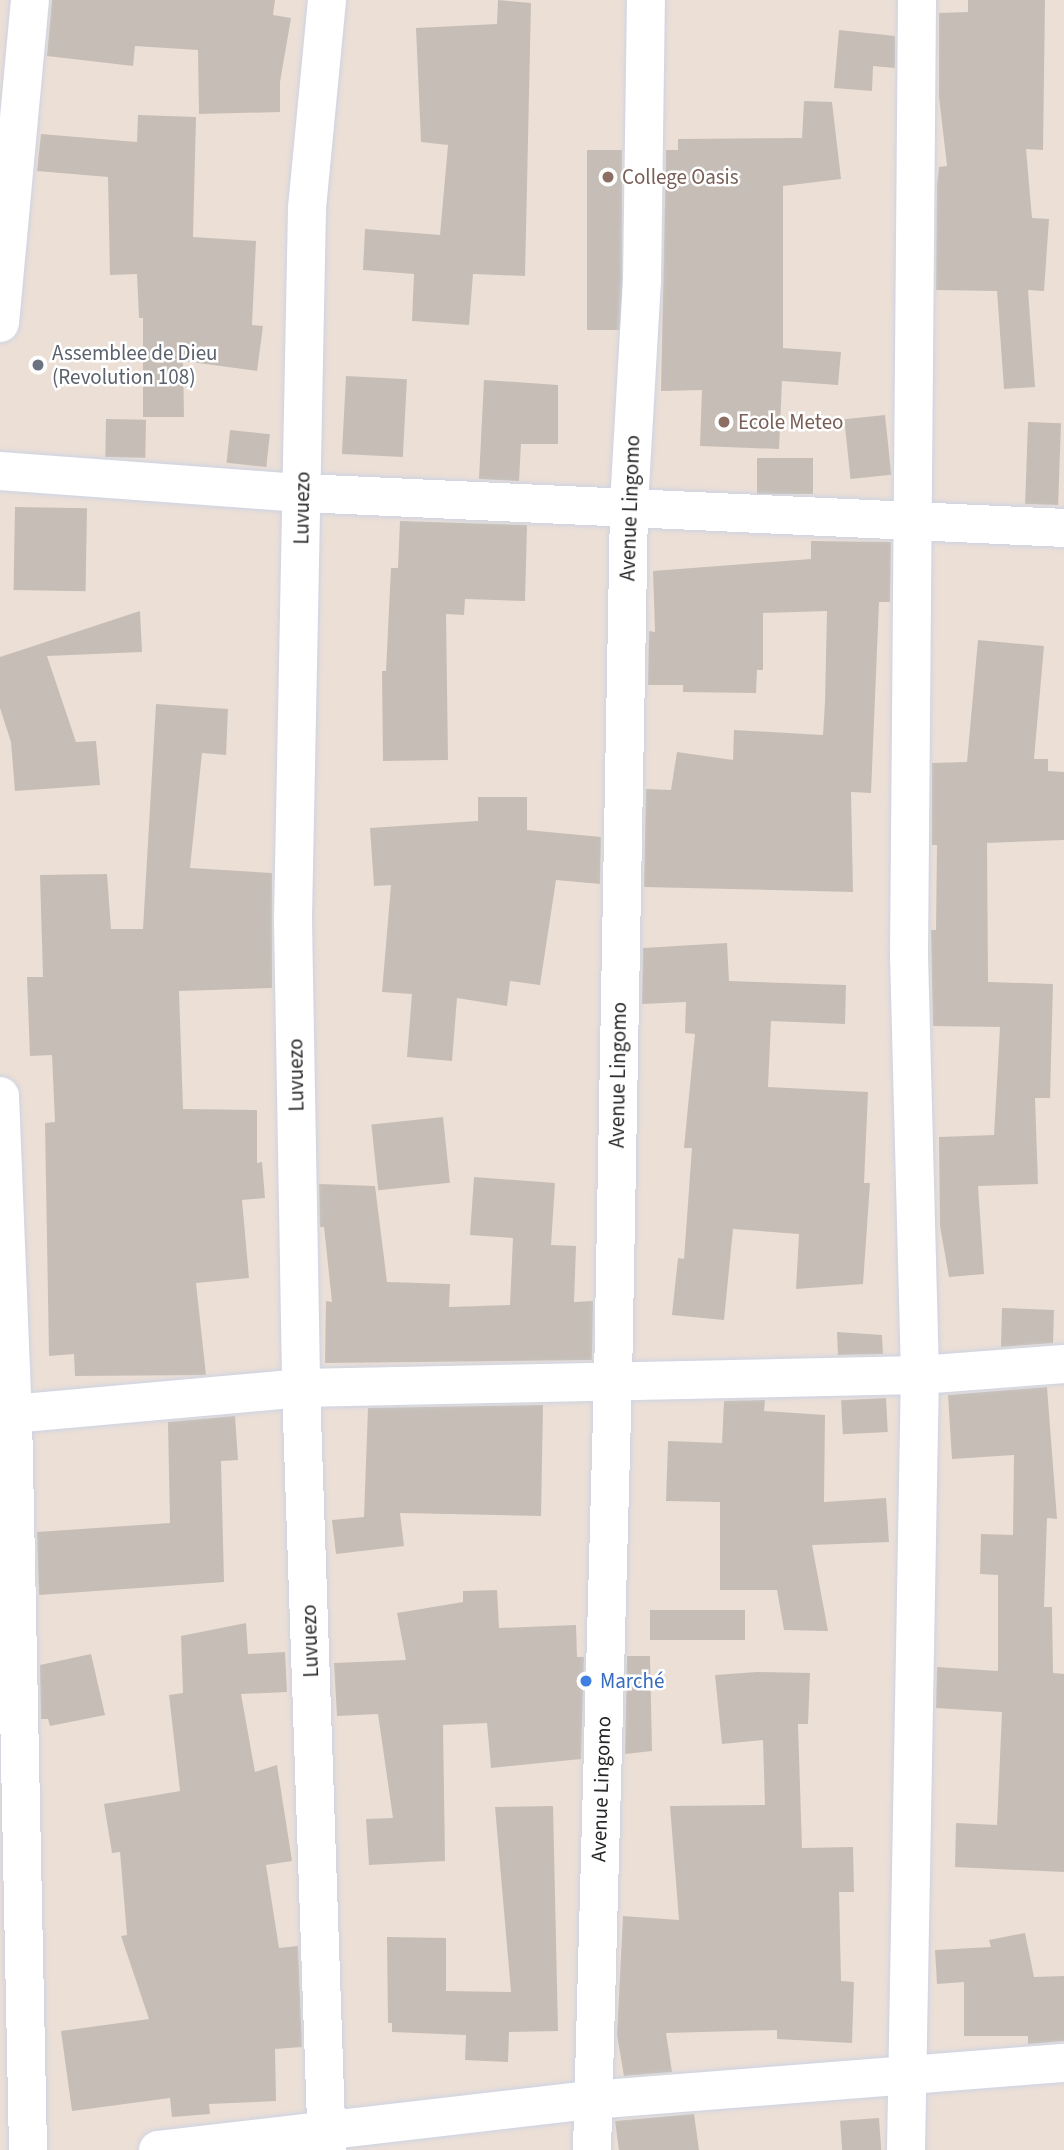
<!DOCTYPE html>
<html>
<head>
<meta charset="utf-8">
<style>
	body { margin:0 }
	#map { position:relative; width:1064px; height:2150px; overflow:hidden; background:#ecdfd6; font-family:"Source Sans 3",sans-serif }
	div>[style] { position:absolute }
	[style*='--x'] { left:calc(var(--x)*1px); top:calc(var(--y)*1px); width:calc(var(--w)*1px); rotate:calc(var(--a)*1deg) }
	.building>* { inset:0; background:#c6beb6; transform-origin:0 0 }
	.roads { filter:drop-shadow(0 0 2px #ccd3e3) drop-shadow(0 0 2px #ccd3e3) }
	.minor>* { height:38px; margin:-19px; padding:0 19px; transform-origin:19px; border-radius:19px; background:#fff }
	.dots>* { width:19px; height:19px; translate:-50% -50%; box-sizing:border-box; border:4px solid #fff; border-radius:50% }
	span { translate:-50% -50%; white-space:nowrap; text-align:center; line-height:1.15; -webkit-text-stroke:5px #fff; paint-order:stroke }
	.education-label { font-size:21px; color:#785e54 }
	.left { translate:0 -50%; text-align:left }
	.worship-label { font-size:21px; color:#5b616d }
	.street-label { font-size:21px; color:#272727 }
	.shop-label { font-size:21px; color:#366cbe }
</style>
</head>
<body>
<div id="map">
	<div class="building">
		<i style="clip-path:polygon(52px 0,275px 0,273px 15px,291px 18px,280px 82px,280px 112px,199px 114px,198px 50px,135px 46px,133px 66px,47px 56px)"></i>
		<i style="clip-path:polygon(498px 0,531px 3px,525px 276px,473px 274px,469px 325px,412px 321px,414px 274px,363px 270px,365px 229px,440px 235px,448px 145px,421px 142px,416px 28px,497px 24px)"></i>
		<i style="clip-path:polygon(968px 0,1045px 0,1043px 150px,1026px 149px,1032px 218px,1049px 219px,1044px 291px,1028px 290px,1035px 387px,1004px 389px,997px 291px,936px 290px,937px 185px,939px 167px,947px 166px,939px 97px,939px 13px,968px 12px)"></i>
		<i style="clip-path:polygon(839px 30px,895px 36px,895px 68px,873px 66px,872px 91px,834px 88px)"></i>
		<i style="clip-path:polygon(804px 101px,832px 102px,841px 179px,783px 186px,783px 348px,841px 352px,838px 385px,782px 381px,779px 449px,700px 446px,702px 390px,661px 391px,666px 150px,678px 150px,678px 139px,802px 138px)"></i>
		<i style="clip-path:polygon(138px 115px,196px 117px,193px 237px,256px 241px,252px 325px,263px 326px,257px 371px,183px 361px,184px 417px,143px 417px,143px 318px,139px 318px,137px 274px,110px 275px,108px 177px,37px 171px,41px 134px,137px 142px)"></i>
		<i style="left:587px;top:150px;width:35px;height:180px"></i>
		<i style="left:346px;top:376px;width:61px;height:78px;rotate:3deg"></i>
		<i style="clip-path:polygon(484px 380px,558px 385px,558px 444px,521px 444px,519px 481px,479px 479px)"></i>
		<i style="left:885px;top:415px;width:60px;height:41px;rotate:84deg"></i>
		<i style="left:106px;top:419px;width:40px;height:38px;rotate:1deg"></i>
		<i style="left:1028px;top:422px;width:33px;height:82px;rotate:2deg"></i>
		<i style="left:230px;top:430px;width:40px;height:33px;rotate:6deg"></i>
		<i style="left:813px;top:458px;width:36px;height:56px;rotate:90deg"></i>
		<i style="left:15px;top:507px;width:72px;height:83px;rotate:1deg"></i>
		<i style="clip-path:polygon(400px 521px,527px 525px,525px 601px,465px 599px,464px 615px,446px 614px,448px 760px,383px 761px,382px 671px,386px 671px,391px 568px,398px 568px)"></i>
		<i style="clip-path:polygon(811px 541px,891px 542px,890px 602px,879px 602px,871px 793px,851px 792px,853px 892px,644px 887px,646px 789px,671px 790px,677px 752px,733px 760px,734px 730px,823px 735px,825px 702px,827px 611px,763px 613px,763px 670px,757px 670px,756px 693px,683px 692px,683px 685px,648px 685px,649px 631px,655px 632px,653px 571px,811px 559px)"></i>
		<i style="clip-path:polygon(140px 611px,142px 652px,47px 656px,76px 742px,96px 741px,100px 785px,15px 791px,11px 742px,0 708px,0 657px)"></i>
		<i style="clip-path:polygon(978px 640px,1044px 646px,1034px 759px,1048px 759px,1048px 771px,1064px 772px,1064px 840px,987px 843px,988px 982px,1053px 984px,1050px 1098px,1035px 1098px,1038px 1184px,978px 1186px,984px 1274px,949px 1277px,940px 1226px,939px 1137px,994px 1135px,1000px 1027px,933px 1026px,931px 930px,936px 930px,937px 845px,932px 845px,932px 763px,967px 762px)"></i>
		<i style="clip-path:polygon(156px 704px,228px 709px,226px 755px,202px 753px,190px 868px,272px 873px,272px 988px,179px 991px,183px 1109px,257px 1110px,257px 1163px,262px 1162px,265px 1198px,242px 1200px,249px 1278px,196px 1283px,206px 1375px,75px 1376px,74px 1354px,49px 1356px,45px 1123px,55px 1122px,52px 1055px,30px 1056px,27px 977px,43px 977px,40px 875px,107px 874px,111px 929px,143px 929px)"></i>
		<i style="clip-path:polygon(478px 797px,527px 797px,527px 830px,601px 837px,600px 884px,556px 880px,540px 985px,510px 981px,507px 1006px,457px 998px,452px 1061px,407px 1057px,412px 994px,382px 992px,391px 885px,374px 886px,370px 828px,478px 821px)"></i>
		<i style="clip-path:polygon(727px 943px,729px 981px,846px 985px,845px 1024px,771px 1021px,768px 1087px,868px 1092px,864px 1183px,870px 1183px,863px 1284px,796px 1289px,799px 1234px,733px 1229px,724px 1320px,672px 1315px,678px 1258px,684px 1259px,692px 1148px,684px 1148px,695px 1034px,685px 1033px,686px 1002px,642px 1004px,643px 948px)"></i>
		<i style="left:443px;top:1117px;width:66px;height:72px;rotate:84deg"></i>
		<i style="clip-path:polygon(474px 1177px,555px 1183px,551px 1245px,576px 1246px,574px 1302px,593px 1301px,592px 1360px,325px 1363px,326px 1301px,332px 1302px,324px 1227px,320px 1227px,319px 1184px,375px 1186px,387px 1282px,450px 1284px,449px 1307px,510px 1305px,513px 1238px,470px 1235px)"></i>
		<i style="clip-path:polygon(1002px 1308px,1054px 1310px,1053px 1343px,1001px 1347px)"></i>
		<i style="clip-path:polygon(837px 1332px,882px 1335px,883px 1354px,838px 1355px)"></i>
		<i style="clip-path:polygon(1047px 1387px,1057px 1519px,1047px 1518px,1044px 1607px,1052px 1607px,1053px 1673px,1064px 1674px,1064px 1872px,955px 1867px,956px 1823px,997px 1825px,1002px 1712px,936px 1708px,937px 1667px,998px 1671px,998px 1575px,980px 1574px,981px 1534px,1013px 1535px,1014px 1455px,952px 1459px,948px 1395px)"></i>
		<i style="left:886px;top:1398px;width:34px;height:45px;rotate:87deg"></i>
		<i style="clip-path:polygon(765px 1400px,764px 1411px,825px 1415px,824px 1502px,886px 1498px,889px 1542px,812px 1545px,828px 1631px,784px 1630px,777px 1590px,720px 1590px,720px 1502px,666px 1501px,668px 1441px,722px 1443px,724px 1401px)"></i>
		<i style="clip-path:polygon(543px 1405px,541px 1516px,400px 1513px,404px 1546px,336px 1554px,332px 1520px,364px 1517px,368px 1408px)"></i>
		<i style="clip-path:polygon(235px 1416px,238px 1460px,221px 1461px,224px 1582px,39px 1595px,37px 1532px,170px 1523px,168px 1422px)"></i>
		<i style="clip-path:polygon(497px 1590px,499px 1628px,576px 1625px,577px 1657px,584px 1657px,581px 1759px,491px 1768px,487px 1723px,443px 1725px,445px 1861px,369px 1865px,366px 1819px,393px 1818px,378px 1714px,337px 1716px,334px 1663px,406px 1660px,397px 1613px,463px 1602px,463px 1591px)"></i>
		<i style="left:650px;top:1610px;width:95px;height:30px"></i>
		<i style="clip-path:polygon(246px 1623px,248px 1654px,285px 1652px,287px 1692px,241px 1694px,255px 1772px,277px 1765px,292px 1861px,266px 1865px,279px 1948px,298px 1946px,302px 2047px,275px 2049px,276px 2101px,209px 2104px,210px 2114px,172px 2117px,170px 2098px,72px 2111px,61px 2031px,149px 2019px,121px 1936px,127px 1935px,120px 1852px,112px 1853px,104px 1804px,180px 1791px,169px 1695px,183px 1693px,181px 1636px)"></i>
		<i style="clip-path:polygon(91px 1654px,105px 1715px,50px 1726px,48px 1719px,41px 1719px,40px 1665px)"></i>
		<i style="clip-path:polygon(627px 1656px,650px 1656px,652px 1751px,625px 1754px)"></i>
		<i style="clip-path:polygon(757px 1672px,810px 1673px,808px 1724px,798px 1724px,802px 1848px,853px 1847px,854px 1892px,839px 1892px,841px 1981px,854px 1982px,852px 2043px,777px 2039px,777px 2030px,666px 2033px,672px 2072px,624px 2076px,617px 2035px,623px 1916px,679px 1920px,670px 1806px,765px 1805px,763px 1740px,722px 1744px,715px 1675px)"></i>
		<i style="clip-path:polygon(553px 1806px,558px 2031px,509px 2032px,508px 2062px,465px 2060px,466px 2035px,392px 2032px,392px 2023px,388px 2023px,387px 1937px,446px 1938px,446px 1991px,511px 1992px,495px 1807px)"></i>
		<i style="clip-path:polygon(1025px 1933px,1034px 1977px,1064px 1976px,1064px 2041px,1028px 2044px,1028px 2036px,964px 2036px,964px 1982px,937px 1984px,935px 1950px,991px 1947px,989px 1940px)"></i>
		<i style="clip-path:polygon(694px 2114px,699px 2150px,619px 2150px,615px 2121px)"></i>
		<i style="left:879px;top:2118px;width:32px;height:39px;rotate:86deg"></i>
	</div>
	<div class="roads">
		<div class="minor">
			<i style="--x:327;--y:0;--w:209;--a:95.5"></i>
			<i style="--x:307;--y:208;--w:712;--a:91.13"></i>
			<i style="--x:293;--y:920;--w:468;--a:89"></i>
			<i style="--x:301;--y:1388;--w:762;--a:88.05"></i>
			<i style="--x:0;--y:323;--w:324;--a:-84.7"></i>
			<i style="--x:0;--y:471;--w:304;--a:4.2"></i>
			<i style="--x:303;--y:493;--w:762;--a:2.63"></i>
			<i style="--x:0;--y:1096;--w:319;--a:87.7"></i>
			<i style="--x:13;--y:1415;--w:735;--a:88.83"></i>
			<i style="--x:0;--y:1415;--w:302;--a:-5.1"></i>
			<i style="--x:301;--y:1388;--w:619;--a:-1.2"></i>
			<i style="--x:920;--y:1375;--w:144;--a:-4.4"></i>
			<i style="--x:158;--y:2150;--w:436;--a:-6.6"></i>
			<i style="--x:591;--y:2100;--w:474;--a:-4.5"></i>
			<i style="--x:592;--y:2150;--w:769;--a:-88.44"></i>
			<i style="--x:613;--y:1381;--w:876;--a:-88.95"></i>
			<i style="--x:629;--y:505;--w:224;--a:-86.7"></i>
			<i style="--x:642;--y:281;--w:281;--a:-89.2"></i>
			<i style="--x:906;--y:2150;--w:775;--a:-88.97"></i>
			<i style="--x:920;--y:1375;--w:418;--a:-91.5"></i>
			<i style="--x:909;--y:957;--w:957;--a:-89.52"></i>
		</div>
	</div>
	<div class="dots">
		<i style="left:608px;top:177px;background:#8d6e63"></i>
		<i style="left:38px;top:365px;background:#6b7280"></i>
		<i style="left:724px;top:422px;background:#8d6e63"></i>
		<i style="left:586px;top:1681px;background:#3f7fe0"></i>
	</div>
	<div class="education-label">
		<span class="left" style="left:622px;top:177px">College Oasis</span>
		<span class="left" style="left:738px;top:422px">Ecole Meteo</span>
	</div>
	<div class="worship-label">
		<span class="left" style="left:52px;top:365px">Assemblee de Dieu<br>(Revolution 108)</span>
	</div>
	<div class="street-label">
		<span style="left:302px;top:508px;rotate:-89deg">Luvuezo</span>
		<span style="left:630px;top:508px;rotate:-88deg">Avenue Lingomo</span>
		<span style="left:296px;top:1075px;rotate:-91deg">Luvuezo</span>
		<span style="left:618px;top:1075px;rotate:-89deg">Avenue Lingomo</span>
		<span style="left:310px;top:1641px;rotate:-92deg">Luvuezo</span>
		<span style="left:601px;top:1789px;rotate:-88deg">Avenue Lingomo</span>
	</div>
	<div class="shop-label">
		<span class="left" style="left:600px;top:1681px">Marché</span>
	</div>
</div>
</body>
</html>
